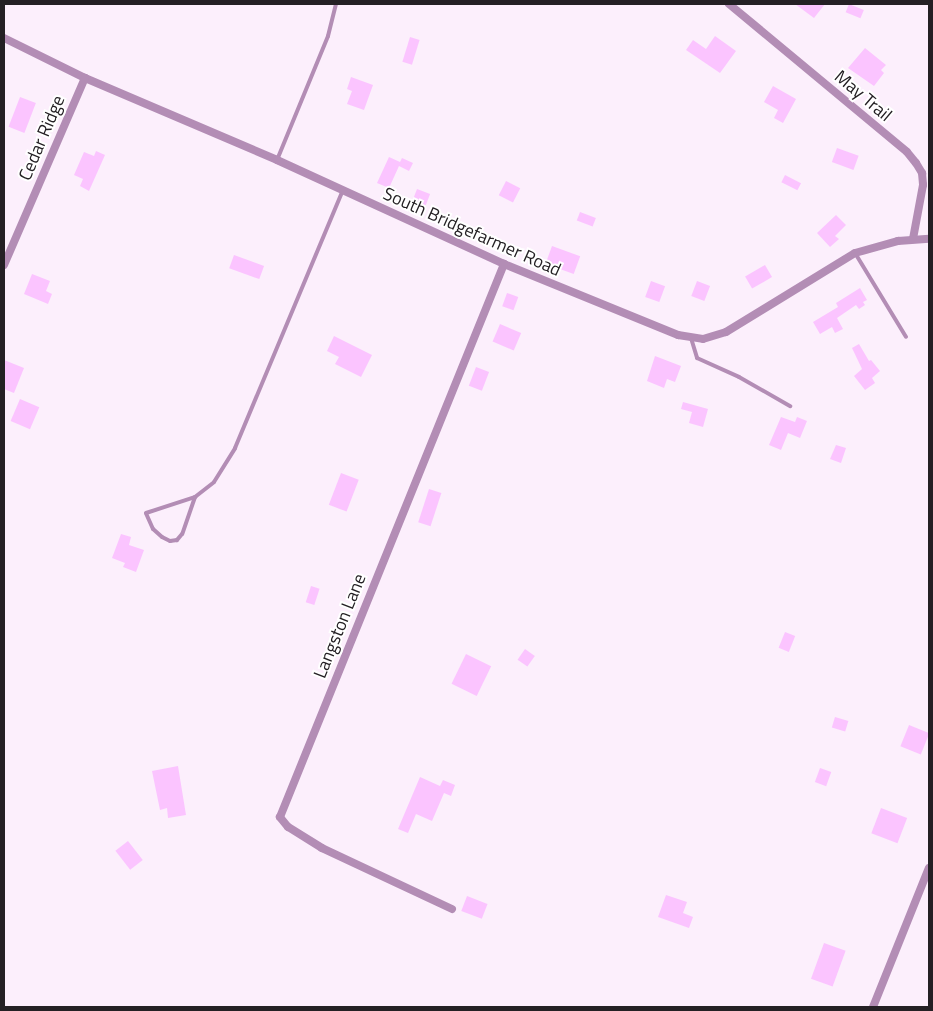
<!DOCTYPE html>
<html>
<head>
<meta charset="utf-8">
<style>
	body { margin:0 }
	#map { position:relative; width:933px; height:1011px; overflow:hidden; background:#fceffc; font-family:"Titillium Web",sans-serif }
	div>[style] { position:absolute }
	[style*='--x'] { left:calc(var(--x)*1px); top:calc(var(--y)*1px); width:calc(var(--w)*1px); rotate:calc(var(--a)*1deg) }
	.building>* { inset:0; background:#fbc4ff; transform-origin:0 0 }
	.service>* { height:4px; margin:-2px; padding:0 2px; transform-origin:2px; border-radius:2px; background:#b38db5 }
	.minor>* { height:8px; margin:-4px; padding:0 4px; transform-origin:4px; border-radius:4px; background:#b38db5 }
	span { translate:-50% -50%; white-space:nowrap; text-align:center; line-height:1.15; -webkit-text-stroke:4px #fff; paint-order:stroke }
	.street-label { font-size:18px; color:#242024 }
	.frame { position:absolute; inset:0; border:5px solid #242024; pointer-events:none }
</style>
</head>
<body>
<div id="map">
	<div class="building">
		<i style="clip-path:polygon(795px 4px,825px 4px,814px 18px)"></i>
		<i style="left:849px;top:4px;width:16px;height:9px;rotate:22deg"></i>
		<i style="clip-path:polygon(715px 36px,736px 51px,720px 73px,686px 50px,693px 40px,706px 49px)"></i>
		<i style="left:410px;top:37px;width:10px;height:26px;rotate:17deg"></i>
		<i style="clip-path:polygon(865px 48px,886px 65px,881px 70px,884px 73px,874px 86px,848px 68px)"></i>
		<i style="clip-path:polygon(351px 77px,373px 85px,364px 110px,347px 104px,352px 91px,347px 89px)"></i>
		<i style="clip-path:polygon(773px 86px,796px 99px,783px 123px,774px 118px,778px 110px,764px 102px)"></i>
		<i style="left:20px;top:97px;width:17px;height:32px;rotate:21deg"></i>
		<i style="left:837px;top:148px;width:23px;height:15px;rotate:20deg"></i>
		<i style="clip-path:polygon(96px 151px,105px 155px,89px 191px,80px 186px,83px 179px,74px 175px,84px 152px,94px 156px)"></i>
		<i style="clip-path:polygon(389px 157px,400px 162px,402px 158px,413px 163px,409px 171px,399px 166px,389px 188px,377px 183px)"></i>
		<i style="left:785px;top:175px;width:18px;height:8px;rotate:27deg"></i>
		<i style="left:506px;top:181px;width:16px;height:16px;rotate:27deg"></i>
		<i style="left:417px;top:189px;width:14px;height:12px;rotate:21deg"></i>
		<i style="left:580px;top:212px;width:17px;height:9px;rotate:21deg"></i>
		<i style="clip-path:polygon(836px 215px,846px 225px,835px 236px,839px 239px,830px 247px,817px 233px)"></i>
		<i style="left:552px;top:246px;width:30px;height:19px;rotate:20deg"></i>
		<i style="left:234px;top:255px;width:32px;height:14px;rotate:20deg"></i>
		<i style="left:765px;top:265px;width:14px;height:23px;rotate:60deg"></i>
		<i style="clip-path:polygon(32px 274px,50px 281px,46px 291px,52px 294px,48px 304px,24px 294px)"></i>
		<i style="left:651px;top:281px;width:15px;height:17px;rotate:20deg"></i>
		<i style="left:697px;top:281px;width:14px;height:16px;rotate:21deg"></i>
		<i style="clip-path:polygon(860px 288px,867px 300px,863px 302px,865px 305px,859px 309px,856px 305px,837px 318px,843px 329px,835px 333px,832px 327px,820px 334px,813px 322px,838px 307px,836px 303px)"></i>
		<i style="left:507px;top:293px;width:12px;height:14px;rotate:20deg"></i>
		<i style="left:500px;top:324px;width:23px;height:19px;rotate:23deg"></i>
		<i style="clip-path:polygon(334px 336px,372px 355px,361px 377px,335px 364px,339px 357px,327px 351px)"></i>
		<i style="clip-path:polygon(859px 344px,869px 361px,871px 360px,880px 371px,872px 378px,875px 383px,865px 390px,854px 376px,862px 369px,852px 348px)"></i>
		<i style="clip-path:polygon(655px 356px,681px 366px,675px 382px,667px 379px,664px 388px,647px 381px)"></i>
		<i style="clip-path:polygon(4px 360px,24px 368px,14px 393px,4px 389px)"></i>
		<i style="left:476px;top:367px;width:14px;height:20px;rotate:21deg"></i>
		<i style="left:20px;top:399px;width:21px;height:24px;rotate:23deg"></i>
		<i style="clip-path:polygon(683px 402px,708px 409px,703px 427px,689px 423px,692px 412px,681px 409px)"></i>
		<i style="clip-path:polygon(781px 417px,795px 422px,797px 417px,807px 421px,800px 438px,788px 433px,781px 450px,769px 445px)"></i>
		<i style="clip-path:polygon(836px 445px,846px 448px,841px 463px,830px 459px)"></i>
		<i style="left:341px;top:473px;width:19px;height:34px;rotate:21deg"></i>
		<i style="left:429px;top:489px;width:13px;height:35px;rotate:18deg"></i>
		<i style="clip-path:polygon(121px 534px,131px 537px,129px 545px,144px 550px,136px 572px,123px 567px,125px 563px,112px 558px)"></i>
		<i style="left:311px;top:586px;width:9px;height:17px;rotate:18deg"></i>
		<i style="left:785px;top:632px;width:11px;height:17px;rotate:22deg"></i>
		<i style="left:525px;top:649px;width:12px;height:13px;rotate:35deg"></i>
		<i style="left:466px;top:654px;width:28px;height:33px;rotate:26deg"></i>
		<i style="left:835px;top:717px;width:14px;height:11px;rotate:17deg"></i>
		<i style="left:909px;top:725px;width:22px;height:23px;rotate:22deg"></i>
		<i style="clip-path:polygon(178px 766px,186px 815px,168px 818px,167px 808px,160px 810px,152px 771px)"></i>
		<i style="left:820px;top:768px;width:12px;height:15px;rotate:20deg"></i>
		<i style="clip-path:polygon(420px 777px,440px 786px,443px 780px,455px 785px,451px 796px,444px 793px,432px 821px,416px 814px,408px 833px,398px 829px)"></i>
		<i style="left:881px;top:808px;width:28px;height:27px;rotate:21deg"></i>
		<i style="left:128px;top:841px;width:24px;height:16px;rotate:52deg"></i>
		<i style="clip-path:polygon(666px 895px,687px 902px,683px 913px,693px 917px,689px 928px,658px 917px)"></i>
		<i style="left:467px;top:896px;width:22px;height:16px;rotate:21deg"></i>
		<i style="left:824px;top:943px;width:23px;height:38px;rotate:20deg"></i>
	</div>
	<div class="service">
		<i style="--x:277;--y:160;--w:134;--a:-67.6"></i>
		<i style="--x:328;--y:36;--w:33;--a:-76"></i>
		<i style="--x:855;--y:253;--w:98;--a:58.7"></i>
		<i style="--x:691;--y:338;--w:21;--a:73"></i>
		<i style="--x:697;--y:358;--w:46;--a:24.3"></i>
		<i style="--x:739;--y:377;--w:59;--a:29.6"></i>
		<i style="--x:195;--y:497;--w:39;--a:109"></i>
		<i style="--x:182;--y:534;--w:8;--a:130"></i>
		<i style="--x:177;--y:540;--w:7;--a:172"></i>
		<i style="--x:170;--y:541;--w:9;--a:-153"></i>
		<i style="--x:162;--y:537;--w:12;--a:-138"></i>
		<i style="--x:153;--y:529;--w:17;--a:-114"></i>
		<i style="--x:146;--y:513;--w:52;--a:-18.1"></i>
		<i style="--x:195;--y:497;--w:24;--a:-38"></i>
		<i style="--x:214;--y:482;--w:40;--a:-58"></i>
		<i style="--x:235;--y:448;--w:280;--a:-67.3"></i>
	</div>
	<div class="minor">
		<i style="--x:729;--y:4;--w:231;--a:39.7"></i>
		<i style="--x:907;--y:152;--w:14;--a:51"></i>
		<i style="--x:916;--y:163;--w:12;--a:59"></i>
		<i style="--x:922;--y:173;--w:12;--a:85"></i>
		<i style="--x:923;--y:185;--w:55;--a:100.5"></i>
		<i style="--x:4;--y:38;--w:90;--a:26.3"></i>
		<i style="--x:85;--y:78;--w:209;--a:23.1"></i>
		<i style="--x:277;--y:160;--w:250;--a:24.6"></i>
		<i style="--x:504;--y:264;--w:188;--a:22.2"></i>
		<i style="--x:678;--y:335;--w:25;--a:9"></i>
		<i style="--x:703;--y:339;--w:24;--a:-17"></i>
		<i style="--x:726;--y:332;--w:151;--a:-31.5"></i>
		<i style="--x:855;--y:253;--w:45;--a:-15.6"></i>
		<i style="--x:898;--y:241;--w:31;--a:-4"></i>
		<i style="--x:4;--y:265;--w:204;--a:-66.6"></i>
		<i style="--x:452;--y:909;--w:144;--a:-154.9"></i>
		<i style="--x:322;--y:848;--w:40;--a:-148"></i>
		<i style="--x:288;--y:827;--w:13;--a:-129"></i>
		<i style="--x:280;--y:817;--w:597;--a:-67.95"></i>
		<i style="--x:873;--y:1007;--w:150;--a:-68.1"></i>
	</div>
	<div class="street-label">
		<span style="left:863px;top:96px;rotate:40deg">May Trail</span>
		<span style="left:42px;top:138px;rotate:-67deg">Cedar Ridge</span>
		<span style="left:472px;top:232px;rotate:24deg">South Bridgefarmer Road</span>
		<span style="left:340px;top:626px;rotate:-68deg">Langston Lane</span>
	</div>
	<div class="frame"></div>
</div>
</body>
</html>
